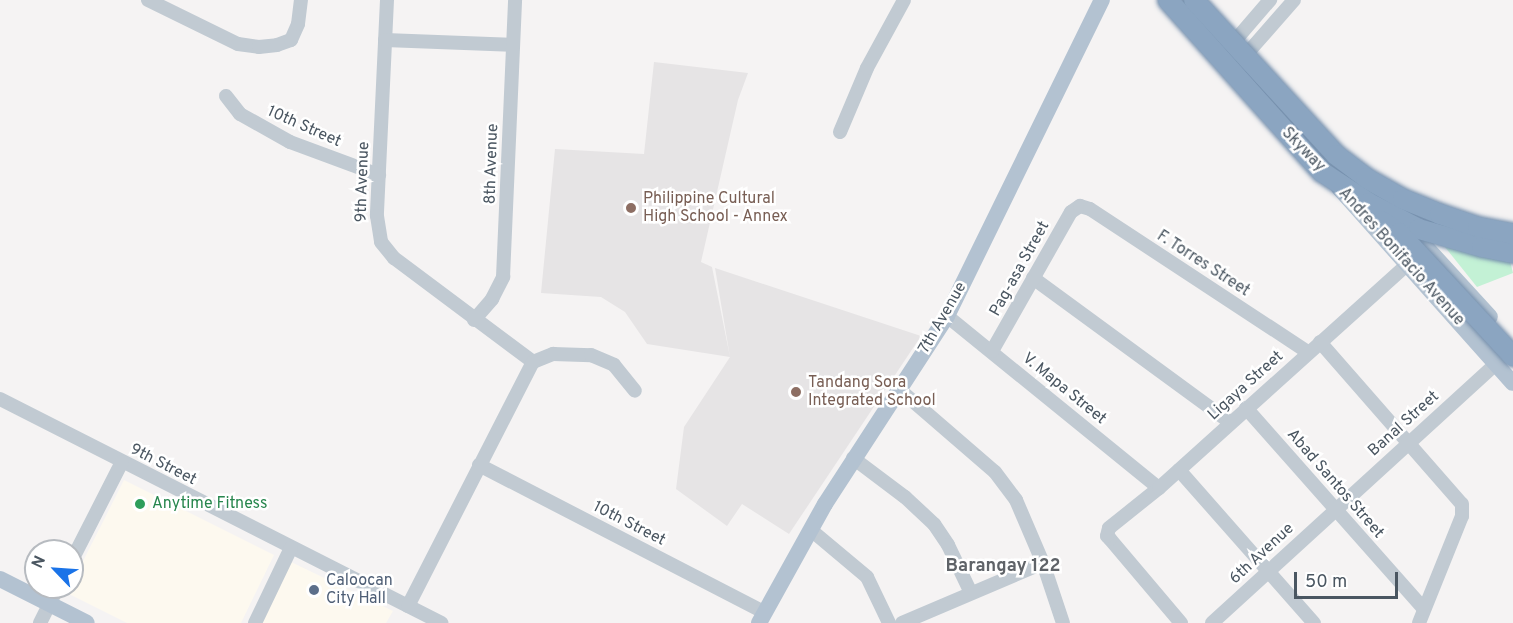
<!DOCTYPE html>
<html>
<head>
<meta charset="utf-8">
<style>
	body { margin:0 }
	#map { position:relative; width:1513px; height:623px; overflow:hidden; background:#f5f3f3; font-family:Overpass,sans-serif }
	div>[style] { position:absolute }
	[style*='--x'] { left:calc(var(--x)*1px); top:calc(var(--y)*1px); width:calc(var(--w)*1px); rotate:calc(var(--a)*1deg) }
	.commercial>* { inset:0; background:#fdf9ef }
	.education>* { inset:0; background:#e6e4e5 }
	.green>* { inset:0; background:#c3f1d5 }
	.minor>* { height:14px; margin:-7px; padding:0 7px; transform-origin:7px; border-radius:7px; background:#c1cad2 }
	.major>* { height:16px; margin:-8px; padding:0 8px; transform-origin:8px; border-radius:8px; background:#b3c2d1 }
	.bridges { filter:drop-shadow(0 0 2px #7690ad) drop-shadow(0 0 2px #7690ad) }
	.highway-bridge>* { height:20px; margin:-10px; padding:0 10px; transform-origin:10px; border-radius:10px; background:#8ba5c1 }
	.dots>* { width:16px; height:16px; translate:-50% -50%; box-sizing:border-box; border:3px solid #fff; border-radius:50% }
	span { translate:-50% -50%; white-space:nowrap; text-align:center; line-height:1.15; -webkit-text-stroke:5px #fff; paint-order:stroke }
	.street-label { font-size:16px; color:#4a5661 }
	.education-label { font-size:16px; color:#785e54 }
	.left { translate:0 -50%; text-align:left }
	.leisure-label { font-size:16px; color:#27864d }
	.service-label { font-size:16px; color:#4e5e75 }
	.neighbourhood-label { font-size:18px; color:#5f6368; font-weight:700 }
	.north { position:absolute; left:24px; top:539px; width:60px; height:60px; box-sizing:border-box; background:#fff; border:2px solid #b7bbc0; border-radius:50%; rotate:295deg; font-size:16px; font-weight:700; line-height:24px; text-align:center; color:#4a5661 }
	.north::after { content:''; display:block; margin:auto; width:21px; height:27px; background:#1a73e8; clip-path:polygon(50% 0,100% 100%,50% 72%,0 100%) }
	.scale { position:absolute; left:1294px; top:572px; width:104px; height:27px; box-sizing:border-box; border:3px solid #4a5661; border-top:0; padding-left:8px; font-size:18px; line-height:21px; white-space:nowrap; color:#4a5661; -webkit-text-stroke:4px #fff; paint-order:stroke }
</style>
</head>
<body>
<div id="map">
	<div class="commercial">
		<i style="clip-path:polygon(124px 480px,274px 555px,241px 623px,127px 623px,67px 593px)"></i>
		<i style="clip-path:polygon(291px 562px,393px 611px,386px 623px,262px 623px)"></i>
	</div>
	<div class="education">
		<i style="clip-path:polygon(654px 62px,748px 73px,738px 100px,701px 262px,712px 267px,730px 357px,715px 268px,921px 336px,789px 534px,742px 504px,727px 526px,676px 489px,684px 427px,730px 357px,647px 344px,625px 312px,601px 297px,541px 293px,555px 149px,644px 154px)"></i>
	</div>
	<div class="green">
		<i style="clip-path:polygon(1445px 247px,1510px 261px,1513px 273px,1477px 287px)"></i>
	</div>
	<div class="minor">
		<i style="--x:148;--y:0;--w:100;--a:26.1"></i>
		<i style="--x:238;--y:44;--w:21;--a:8"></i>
		<i style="--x:259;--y:47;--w:18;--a:-6"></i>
		<i style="--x:277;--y:45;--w:15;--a:-20"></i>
		<i style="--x:291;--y:40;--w:17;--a:-66"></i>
		<i style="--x:298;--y:24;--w:24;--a:-83"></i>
		<i style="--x:387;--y:0;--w:216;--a:92.7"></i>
		<i style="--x:377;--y:216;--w:26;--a:81"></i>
		<i style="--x:381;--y:242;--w:21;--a:51"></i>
		<i style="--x:394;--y:258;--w:174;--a:36.8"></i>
		<i style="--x:1239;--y:36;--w:48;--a:-49.3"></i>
		<i style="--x:385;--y:40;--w:128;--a:2.2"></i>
		<i style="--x:1251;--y:49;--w:65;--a:-48.7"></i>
		<i style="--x:226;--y:96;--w:23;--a:52"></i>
		<i style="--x:240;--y:114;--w:57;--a:29.2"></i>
		<i style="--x:290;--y:142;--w:95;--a:20.3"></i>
		<i style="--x:840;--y:132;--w:69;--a:-67.1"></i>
		<i style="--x:867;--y:68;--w:77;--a:-61.4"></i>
		<i style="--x:1033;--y:278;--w:244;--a:36.2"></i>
		<i style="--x:947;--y:316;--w:273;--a:39.1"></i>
		<i style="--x:474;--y:320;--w:28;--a:-49"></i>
		<i style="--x:492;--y:299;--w:25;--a:-63"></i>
		<i style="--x:503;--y:277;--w:277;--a:-87.5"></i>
		<i style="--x:1320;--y:342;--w:215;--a:48.8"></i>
		<i style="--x:1462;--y:504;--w:12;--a:90"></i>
		<i style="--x:1462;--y:516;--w:115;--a:111.9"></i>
		<i style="--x:992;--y:351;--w:160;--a:-60.4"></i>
		<i style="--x:1071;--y:212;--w:11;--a:-34"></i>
		<i style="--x:1080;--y:206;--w:10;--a:17"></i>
		<i style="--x:1090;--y:209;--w:261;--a:33.3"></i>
		<i style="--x:533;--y:362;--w:22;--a:-22"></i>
		<i style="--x:553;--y:354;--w:38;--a:2"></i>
		<i style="--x:591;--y:355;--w:25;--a:23"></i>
		<i style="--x:614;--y:365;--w:33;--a:51"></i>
		<i style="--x:900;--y:390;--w:125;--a:40.8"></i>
		<i style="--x:995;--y:472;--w:35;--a:53"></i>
		<i style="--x:1016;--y:500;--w:69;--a:66.8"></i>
		<i style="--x:1043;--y:563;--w:63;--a:71.6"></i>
		<i style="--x:0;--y:399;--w:495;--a:26.9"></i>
		<i style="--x:1246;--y:408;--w:268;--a:48.5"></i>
		<i style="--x:853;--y:458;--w:65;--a:36.9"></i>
		<i style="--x:905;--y:497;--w:40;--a:43"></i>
		<i style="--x:934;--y:524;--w:25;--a:56"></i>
		<i style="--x:948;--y:545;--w:53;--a:64.4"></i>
		<i style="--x:479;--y:465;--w:321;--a:27.3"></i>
		<i style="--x:1179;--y:470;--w:204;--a:48.6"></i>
		<i style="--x:811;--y:530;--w:73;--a:40"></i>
		<i style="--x:867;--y:577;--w:51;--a:64.4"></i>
		<i style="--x:72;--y:560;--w:110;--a:-63"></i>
		<i style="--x:408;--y:606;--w:274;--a:-62.9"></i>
		<i style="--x:40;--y:623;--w:40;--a:-63.4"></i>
		<i style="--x:255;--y:623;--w:83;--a:-64.4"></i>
		<i style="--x:902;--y:623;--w:153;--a:-23.1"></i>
		<i style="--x:1181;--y:623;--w:110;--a:-130.2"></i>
		<i style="--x:1110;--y:539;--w:4;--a:-135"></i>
		<i style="--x:1107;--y:536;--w:8;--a:-76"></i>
		<i style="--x:1109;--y:528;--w:64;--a:-38.7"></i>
		<i style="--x:1159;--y:488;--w:335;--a:-42"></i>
		<i style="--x:1212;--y:623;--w:384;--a:-42.4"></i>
	</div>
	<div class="major">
		<i style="--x:1339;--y:188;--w:261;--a:48.3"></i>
		<i style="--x:1404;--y:223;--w:127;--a:47.5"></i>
		<i style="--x:0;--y:579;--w:97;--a:26.8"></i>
		<i style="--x:759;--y:623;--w:136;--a:-61"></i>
		<i style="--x:825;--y:504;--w:224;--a:-57"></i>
		<i style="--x:947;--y:316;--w:352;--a:-63.9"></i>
	</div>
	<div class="bridges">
		<div class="highway-bridge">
			<i style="--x:1168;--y:0;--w:231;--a:48.2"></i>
			<i style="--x:1322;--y:172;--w:56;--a:33.4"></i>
			<i style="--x:1369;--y:203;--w:56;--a:27.5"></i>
			<i style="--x:1419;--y:229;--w:66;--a:15.9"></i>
			<i style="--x:1482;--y:247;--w:32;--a:11"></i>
			<i style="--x:1194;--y:0;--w:210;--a:47.5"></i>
			<i style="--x:1336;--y:155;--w:38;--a:37"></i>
			<i style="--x:1366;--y:178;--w:43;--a:29.6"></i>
			<i style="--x:1403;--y:199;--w:40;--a:22"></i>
			<i style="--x:1440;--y:214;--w:40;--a:18.9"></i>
			<i style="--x:1478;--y:227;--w:36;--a:11"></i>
			<i style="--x:1381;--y:221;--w:22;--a:34"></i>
			<i style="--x:1399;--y:233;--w:168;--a:47.2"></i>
		</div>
	</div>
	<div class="dots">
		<i style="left:631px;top:208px;background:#8d6e63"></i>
		<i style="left:796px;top:392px;background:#8d6e63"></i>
		<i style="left:140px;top:504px;background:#2e9e5b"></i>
		<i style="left:314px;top:590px;background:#5c6f8a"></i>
	</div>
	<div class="street-label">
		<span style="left:304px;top:127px;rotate:24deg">10th Street</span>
		<span style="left:1303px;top:150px;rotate:46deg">Skyway</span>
		<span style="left:492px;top:164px;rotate:-88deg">8th Avenue</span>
		<span style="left:363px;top:182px;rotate:-88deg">9th Avenue</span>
		<span style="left:1401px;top:257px;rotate:48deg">Andres Bonifacio Avenue</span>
		<span style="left:1203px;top:264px;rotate:33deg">F. Torres Street</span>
		<span style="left:1020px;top:269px;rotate:-61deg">Pag-asa Street</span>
		<span style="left:943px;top:318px;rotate:-60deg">7th Avenue</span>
		<span style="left:1246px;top:386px;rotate:-42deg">Ligaya Street</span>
		<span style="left:1064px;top:389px;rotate:39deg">V. Mapa Street</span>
		<span style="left:1404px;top:424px;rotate:-42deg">Banal Street</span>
		<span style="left:163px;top:465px;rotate:27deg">9th Street</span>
		<span style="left:1335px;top:484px;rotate:49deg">Abad Santos Street</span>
		<span style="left:629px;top:524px;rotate:27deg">10th Street</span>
		<span style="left:1262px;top:554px;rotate:-43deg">6th Avenue</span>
	</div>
	<div class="education-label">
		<span class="left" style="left:643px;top:208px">Philippine Cultural<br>High School - Annex</span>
		<span class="left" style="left:808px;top:392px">Tandang Sora<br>Integrated School</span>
	</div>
	<div class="leisure-label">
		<span class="left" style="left:152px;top:504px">Anytime Fitness</span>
	</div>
	<div class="service-label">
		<span class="left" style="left:326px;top:590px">Caloocan<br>City Hall</span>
	</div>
	<div class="neighbourhood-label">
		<span style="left:1003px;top:567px">Barangay 122</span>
	</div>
	<div class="north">N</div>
	<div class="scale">50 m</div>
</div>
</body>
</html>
